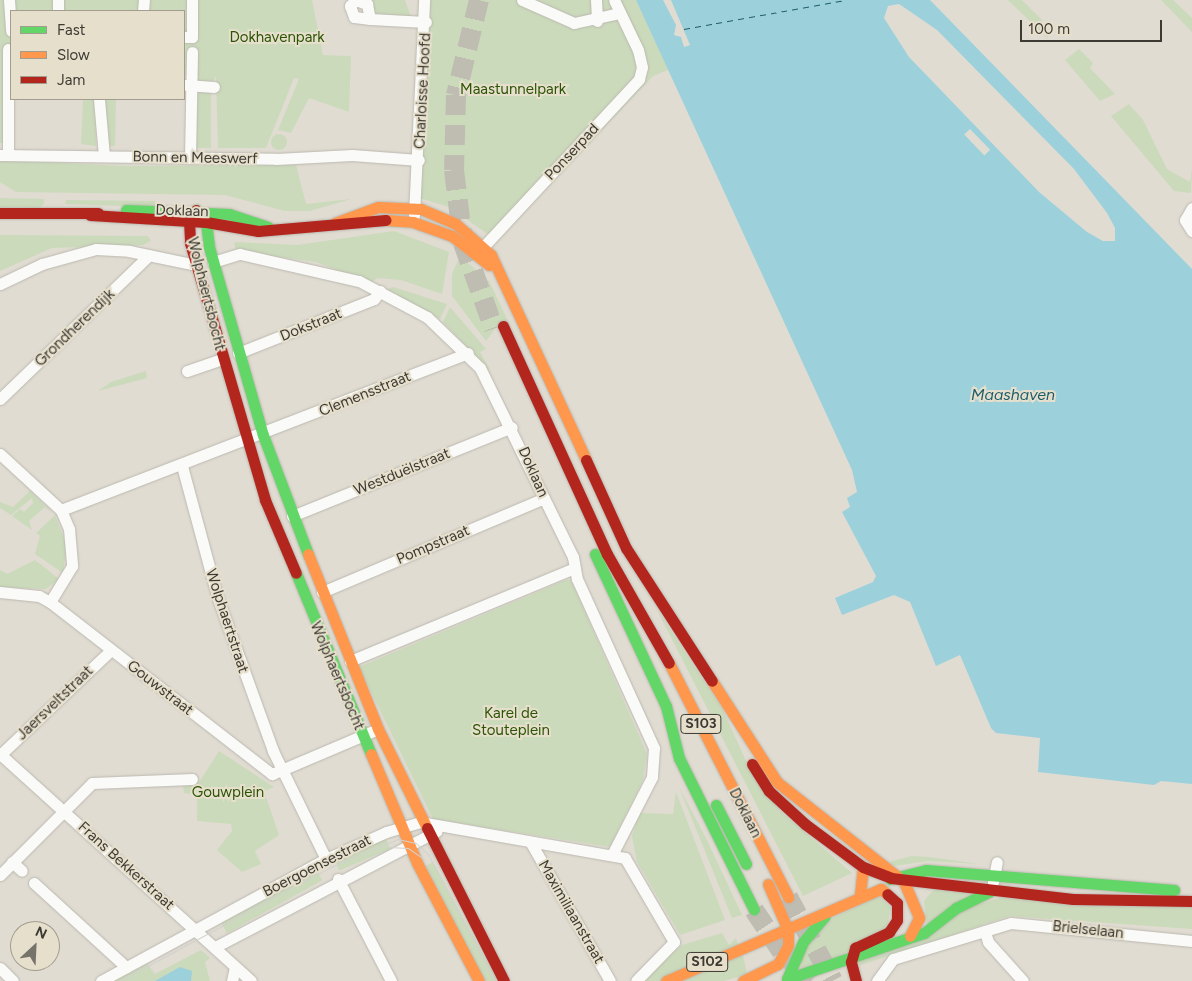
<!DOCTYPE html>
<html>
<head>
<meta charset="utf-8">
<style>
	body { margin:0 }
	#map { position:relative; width:1192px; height:981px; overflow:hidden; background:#e0dcd2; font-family:Figtree,sans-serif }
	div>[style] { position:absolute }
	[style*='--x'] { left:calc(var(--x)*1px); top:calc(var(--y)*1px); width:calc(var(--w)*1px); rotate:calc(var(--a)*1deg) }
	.green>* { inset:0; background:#cbdabb; transform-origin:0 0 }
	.round { border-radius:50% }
	.water>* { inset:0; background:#9cd1dc }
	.pier>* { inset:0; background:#e0dcd2; transform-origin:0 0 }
	.ferry>* { height:1px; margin-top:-0.5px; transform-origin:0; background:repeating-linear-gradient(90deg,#1d5d6b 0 6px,transparent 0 11px) }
	.highway-tunnel>* { height:20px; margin-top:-10px; transform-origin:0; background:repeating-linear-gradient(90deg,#bfbcb2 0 20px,transparent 0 30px) }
	.roads { filter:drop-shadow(0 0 1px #bbb8af) drop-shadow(0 0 1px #bbb8af) }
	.street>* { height:11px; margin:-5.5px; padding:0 5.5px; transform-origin:5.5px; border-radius:5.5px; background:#fafaf8 }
	.fast>* { height:11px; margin:-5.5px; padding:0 5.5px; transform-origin:5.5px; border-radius:5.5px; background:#63d668 }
	.slow>* { height:11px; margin:-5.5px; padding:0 5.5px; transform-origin:5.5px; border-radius:5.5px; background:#ff974d }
	.jam>* { height:11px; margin:-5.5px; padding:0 5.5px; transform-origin:5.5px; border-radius:5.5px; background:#b3261e }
	.tram>* { height:1px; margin:-0.5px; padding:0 0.5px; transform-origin:0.5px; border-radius:0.5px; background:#d2d1ce }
	span { translate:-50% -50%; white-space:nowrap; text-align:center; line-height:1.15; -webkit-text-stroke:4px #e6dfcc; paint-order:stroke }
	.shield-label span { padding:1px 4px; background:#e6dfcc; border:1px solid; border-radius:4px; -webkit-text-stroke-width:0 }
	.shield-label { font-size:14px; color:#3d3a33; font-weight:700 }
	.park-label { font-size:15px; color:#2c5405 }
	.street-label { font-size:15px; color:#3d3a33 }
	.water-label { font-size:16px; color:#1d5d6b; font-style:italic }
	.legend { position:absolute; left:10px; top:10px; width:175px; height:90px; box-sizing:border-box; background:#e6dfcc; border:1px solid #a29d8f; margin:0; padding:6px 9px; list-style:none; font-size:15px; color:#3d3a33 }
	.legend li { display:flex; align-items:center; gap:10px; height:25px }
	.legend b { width:25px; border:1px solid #a29d8f }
	.north { position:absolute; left:10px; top:921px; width:50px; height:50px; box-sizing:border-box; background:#e6dfcc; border:1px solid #a29d8f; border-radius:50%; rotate:25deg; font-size:14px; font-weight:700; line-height:20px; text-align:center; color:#3d3a33 }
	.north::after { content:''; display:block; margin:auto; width:18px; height:22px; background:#76736b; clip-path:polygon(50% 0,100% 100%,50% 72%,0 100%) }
	.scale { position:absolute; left:1020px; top:20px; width:142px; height:22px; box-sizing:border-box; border:2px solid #3d3a33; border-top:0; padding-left:6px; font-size:15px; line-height:18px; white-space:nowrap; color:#3d3a33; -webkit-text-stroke:4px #e6dfcc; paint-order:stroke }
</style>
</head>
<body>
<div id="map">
	<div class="green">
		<i style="clip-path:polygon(0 0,312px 0,323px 55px,351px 56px,349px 112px,309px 98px,291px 133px,278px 130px,299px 79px,294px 78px,266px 148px,218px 148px,216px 76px,212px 83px,194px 84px,194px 76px,184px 75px,184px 11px,11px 11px,11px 72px,4px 143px,0 143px)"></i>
		<i style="clip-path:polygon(367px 0,405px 0,411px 17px,376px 16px)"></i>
		<i style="clip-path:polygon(424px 0,636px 0,670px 69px,653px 76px,512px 225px,492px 237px,449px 207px,416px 197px)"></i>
		<i style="clip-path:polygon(1008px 0,1022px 0,1041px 19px,1048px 39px)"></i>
		<i style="clip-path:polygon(1161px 0,1173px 0,1192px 18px,1192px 32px)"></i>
		<i style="clip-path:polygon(1079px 49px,1093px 63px,1090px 68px,1115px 94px,1100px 101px,1065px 60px)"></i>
		<i style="left:194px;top:90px;width:17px;height:58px"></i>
		<i style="clip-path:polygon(83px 99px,95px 99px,96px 146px,81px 144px)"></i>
		<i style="clip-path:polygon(104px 99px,116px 99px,115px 146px,110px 146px,106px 134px)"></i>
		<i style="clip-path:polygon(1129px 104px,1143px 120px,1167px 169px,1190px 182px,1192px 169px,1191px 193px,1174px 191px,1111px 116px)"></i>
		<i class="round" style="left:271px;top:134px;width:16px;height:16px"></i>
		<i style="clip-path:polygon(0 160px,123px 166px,296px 165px,306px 204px,351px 199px,310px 211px,285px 211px,225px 195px,16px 192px,0 182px)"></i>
		<i style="clip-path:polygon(0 198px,44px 199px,44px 204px,39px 208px,0 207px)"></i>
		<i style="clip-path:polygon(66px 200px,155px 201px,157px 203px,154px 207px,65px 204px)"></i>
		<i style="clip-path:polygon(394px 231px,449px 252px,442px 294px,401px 280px,377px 278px,371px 283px,316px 262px,236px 251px,234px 242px,297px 245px)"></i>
		<i style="clip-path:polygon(0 235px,148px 236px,151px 241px,143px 245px,52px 248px,0 271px)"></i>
		<i style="clip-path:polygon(460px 256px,489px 281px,511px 327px,496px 328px,486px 341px,452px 296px,452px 274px)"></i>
		<i style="clip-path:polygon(393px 287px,447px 304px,440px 319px,386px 290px)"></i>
		<i style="clip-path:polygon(450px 307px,486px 349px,480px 352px,491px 372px,443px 322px)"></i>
		<i style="clip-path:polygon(146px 371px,147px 378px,98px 391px,111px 382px)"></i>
		<i style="clip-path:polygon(30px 491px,52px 512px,45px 507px,29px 521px,32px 530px,12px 516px,20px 509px,24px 512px,33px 503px,32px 498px,11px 515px,0 508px,0 502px,13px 507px)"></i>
		<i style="clip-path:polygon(55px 515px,67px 546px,63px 573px,35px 554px,40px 536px,36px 533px)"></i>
		<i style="clip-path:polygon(35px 560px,59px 579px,46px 589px,0 587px,0 570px,7px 574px)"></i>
		<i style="clip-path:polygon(566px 580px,571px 580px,647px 754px,643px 780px,610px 847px,433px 819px,359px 667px)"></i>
		<i style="clip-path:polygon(657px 610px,723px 710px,746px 761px,780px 811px,852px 873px,803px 896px)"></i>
		<i style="clip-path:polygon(219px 751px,274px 787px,264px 791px,279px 835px,255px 851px,261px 864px,242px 872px,217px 850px,232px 831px,231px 824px,197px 821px,197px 794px,184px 793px,183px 785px,200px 781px)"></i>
		<i style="clip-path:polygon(679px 787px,707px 840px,742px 915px,732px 918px)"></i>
		<i style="clip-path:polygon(676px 792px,725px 920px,680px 935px,637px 862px,632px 836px,640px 813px,673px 814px)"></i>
		<i style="left:385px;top:837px;width:13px;height:55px;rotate:67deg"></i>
		<i style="clip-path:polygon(912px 856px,929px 857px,980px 864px,928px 861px,894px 866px,889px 862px)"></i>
		<i style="clip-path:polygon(433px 862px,435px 865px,497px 981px,484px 981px,426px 866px)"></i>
		<i style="left:316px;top:869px;width:13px;height:109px;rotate:61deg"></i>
		<i style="clip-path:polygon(933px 890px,979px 892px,927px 925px,924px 901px)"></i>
		<i style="clip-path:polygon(878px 896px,891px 907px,887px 927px,845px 953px,802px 970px,799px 960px,825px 922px)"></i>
		<i style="clip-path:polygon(1007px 896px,1192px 905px,1192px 929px,1010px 916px,858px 966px,859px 961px,963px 909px)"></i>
		<i style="clip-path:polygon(722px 933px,729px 945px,736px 938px,738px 945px,660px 981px,641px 981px,682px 945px)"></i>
		<i style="clip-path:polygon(201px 950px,210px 958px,205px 962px,210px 981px,113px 981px,147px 963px,155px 974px)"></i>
		<i style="clip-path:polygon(743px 955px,747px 974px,724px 981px,681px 981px)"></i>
	</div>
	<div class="water">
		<i style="clip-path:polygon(evenodd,636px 0,930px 0,1192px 269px,1192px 784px,1161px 781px,1154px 785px,1038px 772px,1040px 738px,996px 733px,991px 728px,960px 655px,936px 666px,910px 602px,894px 595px,842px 615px,835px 598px,873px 582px,876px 576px,842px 512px,850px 507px,847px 498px,857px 492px,852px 470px,636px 0,899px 4px,937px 30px,1074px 169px,1107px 213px,1115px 228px,1115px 241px,1103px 241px,1087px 232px,1039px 192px,909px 57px,884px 18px,888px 6px,899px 4px)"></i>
		<i style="clip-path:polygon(180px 967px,192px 971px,191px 981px,155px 981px)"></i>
	</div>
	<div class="pier">
		<i style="clip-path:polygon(663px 0,671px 0,690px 45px,684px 47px,681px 37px,674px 35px,676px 25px)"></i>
		<i style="left:970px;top:129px;width:29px;height:8px;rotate:46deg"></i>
	</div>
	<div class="ferry">
		<i style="--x:684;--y:29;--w:164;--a:-10.2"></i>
	</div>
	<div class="highway-tunnel">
		<i style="--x:479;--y:0;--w:98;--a:103.6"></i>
		<i style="--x:456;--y:95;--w:75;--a:91.5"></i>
		<i style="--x:454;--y:170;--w:74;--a:83"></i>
		<i style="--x:463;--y:243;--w:91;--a:70.2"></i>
		<i style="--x:788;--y:897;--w:95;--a:61.8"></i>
		<i style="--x:754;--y:910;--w:50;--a:56.3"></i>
		<i style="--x:782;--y:952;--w:41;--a:45"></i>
	</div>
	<div class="roads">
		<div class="street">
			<i style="--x:9;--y:0;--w:31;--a:86"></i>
			<i style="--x:355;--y:0;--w:13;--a:18"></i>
			<i style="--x:367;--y:4;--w:15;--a:79"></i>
			<i style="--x:370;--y:19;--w:16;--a:-173"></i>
			<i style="--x:354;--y:17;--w:12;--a:-110"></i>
			<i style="--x:350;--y:6;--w:8;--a:-50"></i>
			<i style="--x:522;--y:0;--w:57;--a:23.9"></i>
			<i style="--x:574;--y:23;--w:47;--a:-12.3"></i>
			<i style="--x:596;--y:0;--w:21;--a:87"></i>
			<i style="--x:58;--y:11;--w:11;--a:-90"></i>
			<i style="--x:143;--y:11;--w:11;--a:-85"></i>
			<i style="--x:370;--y:19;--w:56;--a:3.1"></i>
			<i style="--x:184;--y:37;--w:8;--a:0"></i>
			<i style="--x:192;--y:37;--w:37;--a:-90"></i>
			<i style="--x:186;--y:85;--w:28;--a:4"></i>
			<i style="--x:99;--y:99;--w:57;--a:85"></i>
			<i style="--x:0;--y:155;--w:276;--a:0.8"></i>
			<i style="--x:276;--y:159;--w:76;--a:-3"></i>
			<i style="--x:352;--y:155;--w:67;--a:4.3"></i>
			<i style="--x:8;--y:155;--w:106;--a:-90"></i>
			<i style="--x:190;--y:158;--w:106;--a:-88.9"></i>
			<i style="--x:1192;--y:208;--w:14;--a:120"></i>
			<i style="--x:1185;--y:220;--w:13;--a:58"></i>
			<i style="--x:414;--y:215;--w:215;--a:-87.3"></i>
			<i style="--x:484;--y:246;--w:228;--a:-47.1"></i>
			<i style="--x:639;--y:79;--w:12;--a:-76"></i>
			<i style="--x:642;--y:67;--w:17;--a:-103"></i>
			<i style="--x:638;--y:50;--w:55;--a:-115.6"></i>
			<i style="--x:213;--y:262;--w:28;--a:-17"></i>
			<i style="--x:240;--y:254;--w:122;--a:12.8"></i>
			<i style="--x:359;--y:281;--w:77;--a:27.9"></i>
			<i style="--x:427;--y:317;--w:74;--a:43.9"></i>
			<i style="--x:480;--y:368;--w:211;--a:63.8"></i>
			<i style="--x:573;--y:557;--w:22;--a:80"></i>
			<i style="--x:577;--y:579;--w:186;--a:65.5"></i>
			<i style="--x:654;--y:748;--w:29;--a:94"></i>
			<i style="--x:652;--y:777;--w:85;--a:117.2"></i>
			<i style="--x:0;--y:284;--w:47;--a:-25.5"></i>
			<i style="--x:42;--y:264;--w:56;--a:-15.5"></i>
			<i style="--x:96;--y:249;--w:33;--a:3"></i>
			<i style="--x:129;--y:251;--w:68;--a:11.8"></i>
			<i style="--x:238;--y:353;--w:146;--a:-21.7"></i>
			<i style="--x:374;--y:299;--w:10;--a:-53"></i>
			<i style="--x:187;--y:371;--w:37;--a:-19"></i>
			<i style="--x:0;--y:399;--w:207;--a:-44"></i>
			<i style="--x:0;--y:454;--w:83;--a:42.6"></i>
			<i style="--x:61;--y:510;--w:21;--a:67"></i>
			<i style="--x:69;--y:529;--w:37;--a:85"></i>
			<i style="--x:72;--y:566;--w:42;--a:121.4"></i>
			<i style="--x:182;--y:466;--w:135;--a:74.9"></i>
			<i style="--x:217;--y:596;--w:165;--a:70.1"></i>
			<i style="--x:273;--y:751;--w:120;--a:63.9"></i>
			<i style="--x:61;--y:510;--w:436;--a:-21.1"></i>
			<i style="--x:292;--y:516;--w:237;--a:-22"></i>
			<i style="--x:0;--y:592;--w:39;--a:6"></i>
			<i style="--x:39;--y:596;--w:13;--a:29"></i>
			<i style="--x:50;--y:602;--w:281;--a:37.8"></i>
			<i style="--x:272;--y:774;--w:115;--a:-23"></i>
			<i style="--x:322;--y:592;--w:241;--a:-22.9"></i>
			<i style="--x:350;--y:661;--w:243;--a:-22.5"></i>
			<i style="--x:0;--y:754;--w:338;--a:42.1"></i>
			<i style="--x:0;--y:755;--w:153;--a:-43.4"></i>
			<i style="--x:531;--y:843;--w:159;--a:60.2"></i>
			<i style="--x:12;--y:862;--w:13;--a:42"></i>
			<i style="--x:0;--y:875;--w:130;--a:-45"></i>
			<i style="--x:92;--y:783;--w:100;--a:-2.3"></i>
			<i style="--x:338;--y:879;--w:115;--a:62.5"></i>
			<i style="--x:993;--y:882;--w:20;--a:-79"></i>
			<i style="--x:34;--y:883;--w:125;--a:42.4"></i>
			<i style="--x:985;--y:931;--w:11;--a:75"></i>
			<i style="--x:988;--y:942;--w:52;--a:48.1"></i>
			<i style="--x:215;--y:947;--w:250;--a:-27.6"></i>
			<i style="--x:0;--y:968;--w:18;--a:45"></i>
			<i style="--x:101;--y:981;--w:256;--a:-28.5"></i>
			<i style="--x:326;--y:859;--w:66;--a:-24.2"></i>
			<i style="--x:386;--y:832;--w:36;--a:-16"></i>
			<i style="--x:421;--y:822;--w:207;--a:10"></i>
			<i style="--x:625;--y:858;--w:97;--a:59.7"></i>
			<i style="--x:674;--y:942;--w:54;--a:134.3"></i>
			<i style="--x:232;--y:981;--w:14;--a:-78"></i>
			<i style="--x:877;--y:981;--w:27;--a:-54"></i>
			<i style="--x:893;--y:959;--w:123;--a:-17"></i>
			<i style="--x:1011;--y:923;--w:182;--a:5.7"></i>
		</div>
		<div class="fast">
			<i style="--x:126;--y:210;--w:103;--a:2.2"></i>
			<i style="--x:229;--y:214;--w:41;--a:18.4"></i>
			<i style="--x:196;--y:210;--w:16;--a:50"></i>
			<i style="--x:206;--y:222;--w:25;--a:83"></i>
			<i style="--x:209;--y:247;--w:196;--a:74"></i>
			<i style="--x:263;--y:435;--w:127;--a:69.3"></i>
			<i style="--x:595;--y:554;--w:168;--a:65"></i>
			<i style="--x:666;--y:706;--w:54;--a:76"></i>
			<i style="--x:679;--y:758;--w:169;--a:63.7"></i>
			<i style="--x:296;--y:573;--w:196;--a:67.5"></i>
			<i style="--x:716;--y:805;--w:66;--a:63"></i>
			<i style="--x:890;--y:879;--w:37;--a:-14"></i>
			<i style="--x:926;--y:870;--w:249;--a:4.6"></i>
			<i style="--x:787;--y:979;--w:145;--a:-18.6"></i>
			<i style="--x:924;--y:933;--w:41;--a:-38"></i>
			<i style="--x:956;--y:908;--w:39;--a:-26"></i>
			<i style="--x:787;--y:979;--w:40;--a:-66.6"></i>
			<i style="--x:803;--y:942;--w:34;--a:-50"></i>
		</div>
		<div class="slow">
			<i style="--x:386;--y:220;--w:27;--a:4"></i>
			<i style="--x:413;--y:222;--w:41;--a:19.7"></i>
			<i style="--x:452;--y:236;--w:47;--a:38.1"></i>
			<i style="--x:335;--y:223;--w:46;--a:-20.4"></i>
			<i style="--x:378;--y:207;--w:43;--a:2.7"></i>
			<i style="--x:421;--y:209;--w:38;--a:23"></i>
			<i style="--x:456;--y:224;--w:47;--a:41.5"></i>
			<i style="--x:491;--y:255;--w:226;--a:65.1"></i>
			<i style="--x:308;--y:554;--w:188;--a:68.2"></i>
			<i style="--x:378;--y:729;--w:110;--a:63.7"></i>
			<i style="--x:669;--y:663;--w:263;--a:63"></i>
			<i style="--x:712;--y:681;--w:120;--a:57.2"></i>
			<i style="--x:777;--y:782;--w:162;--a:38.2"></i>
			<i style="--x:904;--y:882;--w:39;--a:67"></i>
			<i style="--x:919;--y:918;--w:20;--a:117"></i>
			<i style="--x:371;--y:754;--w:118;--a:67.1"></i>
			<i style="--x:417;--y:863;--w:133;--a:62.3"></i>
			<i style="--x:860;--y:895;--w:28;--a:-84"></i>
			<i style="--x:666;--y:981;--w:234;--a:-23.2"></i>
			<i style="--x:881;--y:889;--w:8;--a:40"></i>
			<i style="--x:743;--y:981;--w:39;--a:-26"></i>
			<i style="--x:778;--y:964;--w:21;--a:-62"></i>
			<i style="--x:788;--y:945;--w:15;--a:-90"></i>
			<i style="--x:788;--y:930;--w:50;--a:-113.5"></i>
		</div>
		<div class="jam">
			<i style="--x:196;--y:210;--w:13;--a:122"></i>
			<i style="--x:189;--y:221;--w:22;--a:87"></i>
			<i style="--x:190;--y:243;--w:268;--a:73.7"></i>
			<i style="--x:265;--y:500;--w:79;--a:67"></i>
			<i style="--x:0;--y:213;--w:98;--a:0"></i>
			<i style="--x:90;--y:215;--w:116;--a:3.5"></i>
			<i style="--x:206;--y:222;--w:53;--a:9.8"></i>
			<i style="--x:258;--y:231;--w:128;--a:-4.9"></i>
			<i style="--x:503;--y:326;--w:251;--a:65.5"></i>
			<i style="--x:607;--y:554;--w:125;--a:60.4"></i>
			<i style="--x:586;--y:460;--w:97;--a:65.6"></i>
			<i style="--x:626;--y:548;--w:158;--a:57.1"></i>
			<i style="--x:752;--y:764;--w:32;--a:58"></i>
			<i style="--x:769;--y:791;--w:49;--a:42.5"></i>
			<i style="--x:805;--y:824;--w:72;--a:36.6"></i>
			<i style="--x:863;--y:867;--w:30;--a:21"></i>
			<i style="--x:891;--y:878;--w:183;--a:6.6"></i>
			<i style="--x:1073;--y:899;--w:119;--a:1"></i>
			<i style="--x:427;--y:828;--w:171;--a:63.3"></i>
			<i style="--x:856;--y:981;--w:20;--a:-105"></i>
			<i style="--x:851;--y:962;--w:15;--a:-74"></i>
			<i style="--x:855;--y:948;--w:38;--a:-25"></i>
			<i style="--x:889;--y:932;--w:14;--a:-56"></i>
			<i style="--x:897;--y:920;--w:17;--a:-90"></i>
			<i style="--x:897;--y:903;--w:13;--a:-138"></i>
		</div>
	</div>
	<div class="tram">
		<i style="--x:388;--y:847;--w:20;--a:3"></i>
		<i style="--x:408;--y:848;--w:19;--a:35"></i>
		<i style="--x:120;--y:981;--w:240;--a:-28.4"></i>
		<i style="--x:331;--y:867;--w:73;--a:-22.7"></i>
		<i style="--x:398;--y:839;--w:18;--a:13"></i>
		<i style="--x:416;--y:843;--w:16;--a:43"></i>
		<i style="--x:428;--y:854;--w:143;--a:62.5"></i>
	</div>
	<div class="shield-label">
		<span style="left:701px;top:724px">S103</span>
		<span style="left:707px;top:962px">S102</span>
	</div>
	<div class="park-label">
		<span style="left:277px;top:38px">Dokhavenpark</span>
		<span style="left:513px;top:90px">Maastunnelpark</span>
		<span style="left:511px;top:722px">Karel de<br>Stouteplein</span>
		<span style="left:228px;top:793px">Gouwplein</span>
	</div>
	<div class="street-label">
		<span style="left:423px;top:91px;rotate:-87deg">Charloisse Hoofd</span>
		<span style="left:572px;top:152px;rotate:-47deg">Ponserpad</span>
		<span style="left:195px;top:158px;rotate:1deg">Bonn en Meeswerf</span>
		<span style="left:182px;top:211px;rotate:2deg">Doklaan</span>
		<span style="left:206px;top:294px;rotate:76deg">Wolphaertsbocht</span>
		<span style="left:311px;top:325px;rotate:-22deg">Dokstraat</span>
		<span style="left:75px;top:328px;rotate:-44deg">Grondherendijk</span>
		<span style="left:365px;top:394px;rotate:-22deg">Clemensstraat</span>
		<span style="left:402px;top:472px;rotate:-22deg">Westduëlstraat</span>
		<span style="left:533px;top:472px;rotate:66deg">Doklaan</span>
		<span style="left:433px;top:545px;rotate:-23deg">Pompstraat</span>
		<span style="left:227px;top:621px;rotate:72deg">Wolphaertstraat</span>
		<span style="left:337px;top:676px;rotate:67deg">Wolphaertsbocht</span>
		<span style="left:160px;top:688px;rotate:38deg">Gouwstraat</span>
		<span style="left:55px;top:703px;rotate:-44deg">Jaersveltstraat</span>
		<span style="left:745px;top:813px;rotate:63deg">Doklaan</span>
		<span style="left:126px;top:866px;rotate:42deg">Frans Bekkerstraat</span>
		<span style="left:317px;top:866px;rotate:-27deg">Boergoensestraat</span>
		<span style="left:571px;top:912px;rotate:60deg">Maximiliaanstraat</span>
		<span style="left:1088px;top:930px;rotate:6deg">Brielselaan</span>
	</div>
	<div class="water-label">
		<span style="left:1013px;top:395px">Maashaven</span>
	</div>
	<ul class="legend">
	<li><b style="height:6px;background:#63d668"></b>Fast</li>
	<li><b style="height:6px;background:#ff974d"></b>Slow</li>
	<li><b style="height:6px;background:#b3261e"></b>Jam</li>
	</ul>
	<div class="north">N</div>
	<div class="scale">100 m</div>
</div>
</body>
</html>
